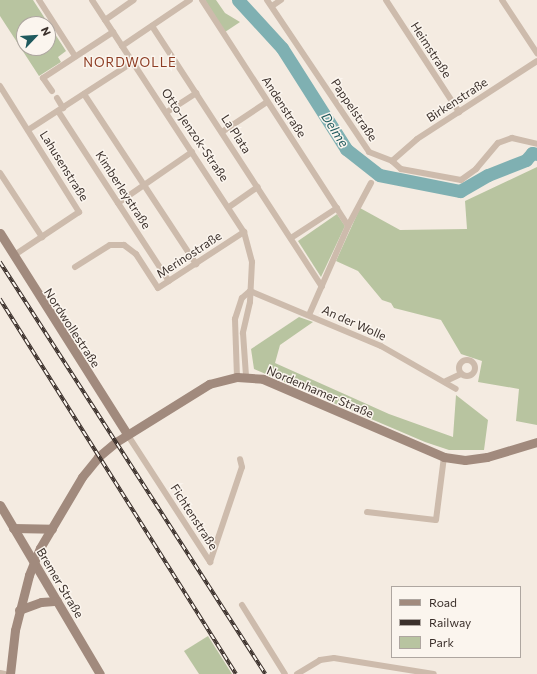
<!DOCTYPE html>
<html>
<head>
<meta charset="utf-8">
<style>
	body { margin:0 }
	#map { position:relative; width:537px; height:674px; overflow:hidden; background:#f4ebe1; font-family:Commissioner,sans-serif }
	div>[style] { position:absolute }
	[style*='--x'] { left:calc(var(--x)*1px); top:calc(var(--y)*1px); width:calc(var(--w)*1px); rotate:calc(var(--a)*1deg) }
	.green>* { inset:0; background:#b8c4a0 }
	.river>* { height:13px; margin:-6.5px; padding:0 6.5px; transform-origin:6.5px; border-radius:6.5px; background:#7fb0b2 }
	.street>* { height:6px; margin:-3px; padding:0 3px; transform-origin:3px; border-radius:3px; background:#cdbbac }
	.street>.ring { margin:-3px; padding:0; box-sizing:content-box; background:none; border:6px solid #cdbbac; border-radius:50% }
	.secondary>* { height:9px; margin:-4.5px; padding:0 4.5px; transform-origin:4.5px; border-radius:4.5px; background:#a18a7d }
	.rail>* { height:3.5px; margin-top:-1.75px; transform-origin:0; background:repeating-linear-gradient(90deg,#fbf5ee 0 6px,#3b302b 0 12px); box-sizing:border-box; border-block:1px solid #3b302b }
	span { translate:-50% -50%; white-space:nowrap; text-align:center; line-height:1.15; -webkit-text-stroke:3px #fbf5ee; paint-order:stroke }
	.street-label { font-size:12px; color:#3b302b }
	.neighbourhood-label { font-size:13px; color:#8c3b22; letter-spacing:1px }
	.water-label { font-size:13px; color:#1f5a5e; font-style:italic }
	.legend { position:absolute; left:391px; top:586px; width:130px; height:72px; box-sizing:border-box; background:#fbf5ee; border:1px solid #aea6a0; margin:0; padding:5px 7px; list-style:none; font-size:12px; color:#3b302b }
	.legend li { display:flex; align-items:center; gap:8px; height:20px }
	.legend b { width:20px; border:1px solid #aea6a0 }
	.north { position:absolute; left:16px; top:16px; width:40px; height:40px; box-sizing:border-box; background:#fbf5ee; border:1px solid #aea6a0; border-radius:50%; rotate:65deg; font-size:11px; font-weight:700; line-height:16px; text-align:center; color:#3b302b }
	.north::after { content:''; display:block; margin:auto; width:14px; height:18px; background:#1f5a5e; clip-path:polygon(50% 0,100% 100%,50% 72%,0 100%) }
</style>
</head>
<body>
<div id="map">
	<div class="green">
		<i style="clip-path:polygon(evenodd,0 0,33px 0,66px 51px,58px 57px,61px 62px,39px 76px,0 16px,0 0,24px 24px,48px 24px,48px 48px,24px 48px,24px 24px)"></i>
		<i style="clip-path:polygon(205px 0,216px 0,225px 13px,240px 22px,225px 32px)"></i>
		<i style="clip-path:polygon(537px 167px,537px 425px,516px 421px,519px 389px,478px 382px,482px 361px,461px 354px,441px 320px,394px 308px,391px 303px,382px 300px,358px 271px,336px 261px,360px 208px,400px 230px,467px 229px,465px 201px)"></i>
		<i style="clip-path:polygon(337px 214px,345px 226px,321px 277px,298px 241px)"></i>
		<i style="clip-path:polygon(299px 317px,313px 322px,280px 345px,275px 363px,389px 414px,453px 437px,456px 395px,488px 420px,484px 450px,449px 450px,425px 442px,254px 369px,251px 349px)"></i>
		<i style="clip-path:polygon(208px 636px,232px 674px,199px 674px,184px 651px)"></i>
	</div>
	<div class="river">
		<i style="--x:238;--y:0;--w:65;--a:47.5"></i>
		<i style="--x:282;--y:48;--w:120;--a:57.6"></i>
		<i style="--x:346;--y:149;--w:42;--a:38.2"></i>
		<i style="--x:379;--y:175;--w:83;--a:11.2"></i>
		<i style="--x:460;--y:191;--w:32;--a:-30"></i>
		<i style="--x:488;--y:175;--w:41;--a:-21.5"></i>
		<i style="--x:526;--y:160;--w:9;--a:-49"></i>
		<i style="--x:532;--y:153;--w:5;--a:11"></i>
	</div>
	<div class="street">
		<i style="--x:39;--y:0;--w:67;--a:57.3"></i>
		<i style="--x:92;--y:0;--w:277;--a:56.8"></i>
		<i style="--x:244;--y:232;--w:31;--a:75"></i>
		<i style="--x:252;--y:262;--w:40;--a:92.9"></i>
		<i style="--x:250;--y:302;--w:32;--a:103"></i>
		<i style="--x:243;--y:333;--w:43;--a:86"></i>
		<i style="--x:202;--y:0;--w:269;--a:57.1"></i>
		<i style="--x:267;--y:0;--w:183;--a:56.1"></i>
		<i style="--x:369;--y:152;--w:25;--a:21"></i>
		<i style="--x:392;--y:161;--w:12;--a:42"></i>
		<i style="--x:401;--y:169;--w:61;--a:10.4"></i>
		<i style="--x:461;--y:180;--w:19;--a:-36"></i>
		<i style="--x:476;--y:169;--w:34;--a:-50"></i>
		<i style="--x:498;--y:143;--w:15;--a:-20"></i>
		<i style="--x:512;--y:138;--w:26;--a:13"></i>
		<i style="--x:386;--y:0;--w:134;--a:56.9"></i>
		<i style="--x:502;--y:0;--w:64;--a:56.6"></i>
		<i style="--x:272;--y:6;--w:11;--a:-34"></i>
		<i style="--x:105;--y:20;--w:35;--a:-35"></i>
		<i style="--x:152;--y:26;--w:311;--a:56.9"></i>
		<i style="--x:122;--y:46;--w:82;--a:-34.1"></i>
		<i style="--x:0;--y:86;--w:149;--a:57.9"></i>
		<i style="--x:79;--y:212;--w:79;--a:146.3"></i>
		<i style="--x:52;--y:91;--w:16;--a:-125"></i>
		<i style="--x:43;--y:78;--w:84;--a:-33.3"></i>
		<i style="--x:84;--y:94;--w:204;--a:56.6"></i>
		<i style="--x:57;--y:98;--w:12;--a:59"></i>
		<i style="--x:58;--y:111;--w:203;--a:56.9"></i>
		<i style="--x:167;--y:112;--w:35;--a:-33"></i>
		<i style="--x:28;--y:130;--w:125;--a:-32.9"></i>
		<i style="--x:222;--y:132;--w:54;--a:-33.7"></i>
		<i style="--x:392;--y:161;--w:33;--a:-41"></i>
		<i style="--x:417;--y:139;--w:143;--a:-33"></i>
		<i style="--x:0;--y:173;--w:77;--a:56.7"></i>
		<i style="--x:118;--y:203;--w:90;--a:-34.6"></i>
		<i style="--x:229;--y:207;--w:35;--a:-35"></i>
		<i style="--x:291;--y:238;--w:55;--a:-33.1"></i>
		<i style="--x:75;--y:267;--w:41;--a:-32.2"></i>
		<i style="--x:110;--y:245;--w:14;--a:0"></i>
		<i style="--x:124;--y:245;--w:15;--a:37"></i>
		<i style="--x:136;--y:254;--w:40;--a:57.1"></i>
		<i style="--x:158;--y:288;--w:103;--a:-33.1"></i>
		<i style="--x:250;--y:291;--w:142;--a:22.8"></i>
		<i style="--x:381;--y:346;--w:86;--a:29.8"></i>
		<i style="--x:309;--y:315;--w:97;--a:-66.3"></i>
		<i style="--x:348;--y:226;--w:49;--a:-61.9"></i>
		<i class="ring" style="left:459px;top:360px;width:10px;height:10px"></i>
		<i style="--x:237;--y:377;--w:58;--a:-92"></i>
		<i style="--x:235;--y:319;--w:22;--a:-72"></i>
		<i style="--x:242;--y:298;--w:11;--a:-41"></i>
		<i style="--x:446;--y:381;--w:17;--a:-25"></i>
		<i style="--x:127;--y:434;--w:153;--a:57"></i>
		<i style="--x:210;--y:562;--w:100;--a:-71.4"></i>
		<i style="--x:242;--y:467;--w:8;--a:-104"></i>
		<i style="--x:367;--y:512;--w:69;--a:6.6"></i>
		<i style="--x:436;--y:520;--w:64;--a:-82.8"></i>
		<i style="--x:242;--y:605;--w:81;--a:58.1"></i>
		<i style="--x:0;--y:673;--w:5;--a:11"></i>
		<i style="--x:297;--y:674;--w:27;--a:-31"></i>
		<i style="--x:320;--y:660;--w:14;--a:-8"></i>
		<i style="--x:334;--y:658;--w:101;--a:9.1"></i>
	</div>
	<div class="secondary">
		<i style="--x:0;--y:233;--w:238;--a:57.7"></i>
		<i style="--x:0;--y:505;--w:196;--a:59.4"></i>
		<i style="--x:13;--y:528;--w:39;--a:1"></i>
		<i style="--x:19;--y:610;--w:23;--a:-20"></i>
		<i style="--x:41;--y:602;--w:16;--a:-4"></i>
		<i style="--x:10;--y:674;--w:44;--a:-83.5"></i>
		<i style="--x:15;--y:630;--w:57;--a:-75.7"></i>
		<i style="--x:29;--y:575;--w:29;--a:-68"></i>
		<i style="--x:40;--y:548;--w:82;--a:-59.4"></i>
		<i style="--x:82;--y:477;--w:26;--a:-51"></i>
		<i style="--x:98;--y:457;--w:23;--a:-40"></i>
		<i style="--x:116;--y:442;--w:110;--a:-31.9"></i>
		<i style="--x:209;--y:384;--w:29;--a:-14"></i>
		<i style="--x:237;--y:377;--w:26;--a:4"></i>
		<i style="--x:263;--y:379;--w:197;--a:23.3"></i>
		<i style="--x:444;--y:457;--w:21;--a:8"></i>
		<i style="--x:465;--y:460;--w:22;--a:-8"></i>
		<i style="--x:487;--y:457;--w:52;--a:-16.7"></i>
	</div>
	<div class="rail">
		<i style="--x:0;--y:262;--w:490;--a:57.2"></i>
		<i style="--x:0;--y:299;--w:443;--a:57.8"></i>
	</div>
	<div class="street-label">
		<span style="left:431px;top:50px;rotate:57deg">Heimstraße</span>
		<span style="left:457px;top:100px;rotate:-33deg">Birkenstraße</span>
		<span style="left:284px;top:107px;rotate:57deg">Andenstraße</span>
		<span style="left:354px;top:110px;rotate:56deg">Pappelstraße</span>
		<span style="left:236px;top:134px;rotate:57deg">La Plata</span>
		<span style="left:195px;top:135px;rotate:56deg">Otto-Jenzok-Straße</span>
		<span style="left:64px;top:166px;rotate:58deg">Lahusenstraße</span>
		<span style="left:123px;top:190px;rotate:57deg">Kimberleystraße</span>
		<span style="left:189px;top:255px;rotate:-33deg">Merinostraße</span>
		<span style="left:354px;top:323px;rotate:24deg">An der Wolle</span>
		<span style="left:72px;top:328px;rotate:57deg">Nordwollestraße</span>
		<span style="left:320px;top:392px;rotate:23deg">Nordenhamer Straße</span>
		<span style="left:194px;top:517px;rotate:57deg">Fichtenstraße</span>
		<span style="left:60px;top:583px;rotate:59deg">Bremer Straße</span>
	</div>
	<div class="neighbourhood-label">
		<span style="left:130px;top:62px">NORDWOLLE</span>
	</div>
	<div class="water-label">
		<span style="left:335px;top:130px;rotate:57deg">Delme</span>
	</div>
	<ul class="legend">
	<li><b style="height:5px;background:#a18a7d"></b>Road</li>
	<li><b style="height:5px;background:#3b302b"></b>Railway</li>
	<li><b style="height:11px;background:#b8c4a0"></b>Park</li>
	</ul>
	<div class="north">N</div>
</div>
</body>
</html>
